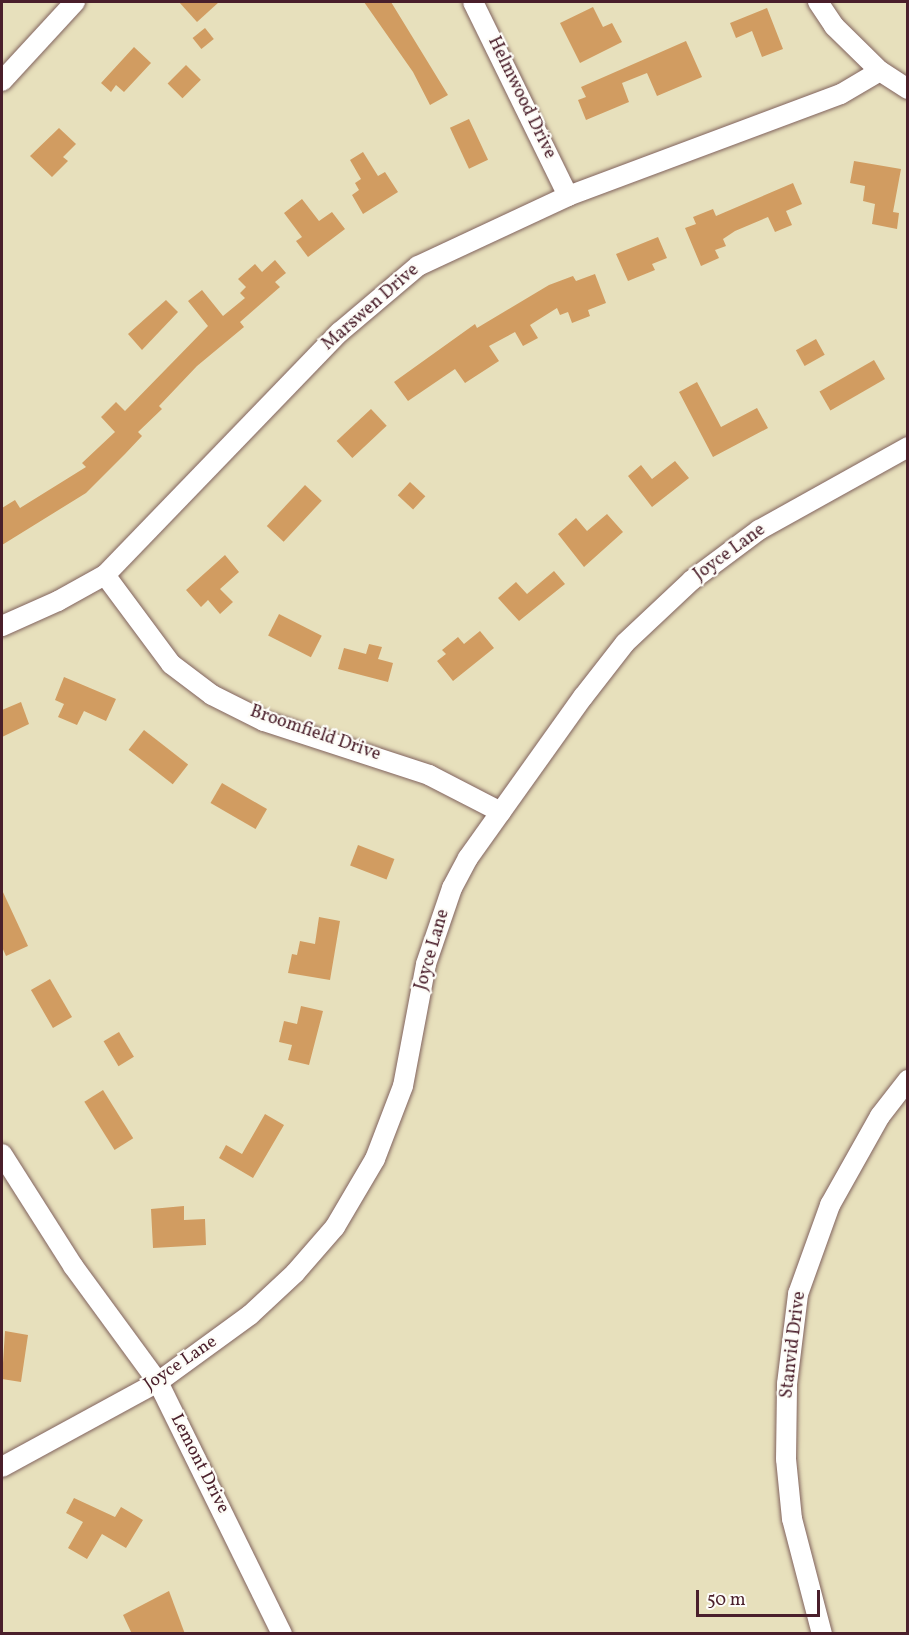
<!DOCTYPE html>
<html>
<head>
<meta charset="utf-8">
<style>
	body { margin:0 }
	#map { position:relative; width:909px; height:1635px; overflow:hidden; background:#e7e0bc; font-family:Vollkorn,serif }
	div>[style] { position:absolute }
	[style*='--x'] { left:calc(var(--x)*1px); top:calc(var(--y)*1px); width:calc(var(--w)*1px); rotate:calc(var(--a)*1deg) }
	.building>* { inset:0; background:#d19c61; transform-origin:0 0 }
	.roads { filter:drop-shadow(0 0 2px #81635e) drop-shadow(0 0 2px #81635e) }
	.minor>* { height:20px; margin:-10px; padding:0 10px; transform-origin:10px; border-radius:10px; background:#fff }
	span { translate:-50% -50%; white-space:nowrap; text-align:center; line-height:1.15; -webkit-text-stroke:4.5px #fdfcf7; paint-order:stroke }
	.street-label { font-size:18px; color:#4a1f2b }
	.frame { position:absolute; inset:0; border:3px solid #4a1f2b; pointer-events:none }
	.scale { position:absolute; left:696px; top:1590px; width:124px; height:27px; box-sizing:border-box; border:3px solid #4a1f2b; border-top:0; padding-left:8px; font-size:18px; line-height:21px; white-space:nowrap; color:#4a1f2b; -webkit-text-stroke:4px #fdfcf7; paint-order:stroke }
</style>
</head>
<body>
<div id="map">
	<div class="building">
		<i style="clip-path:polygon(179px 2px,219px 2px,197px 22px)"></i>
		<i style="clip-path:polygon(364px 2px,391px 2px,448px 95px,430px 105px,413px 72px)"></i>
		<i style="clip-path:polygon(593px 7px,603px 27px,612px 23px,622px 42px,580px 63px,560px 23px)"></i>
		<i style="clip-path:polygon(767px 8px,783px 49px,762px 57px,752px 31px,736px 38px,730px 23px)"></i>
		<i style="left:205px;top:28px;width:14px;height:16px;rotate:51deg"></i>
		<i style="clip-path:polygon(686px 41px,702px 77px,657px 96px,647px 73px,622px 83px,629px 102px,586px 120px,578px 100px,586px 97px,581px 87px)"></i>
		<i style="clip-path:polygon(134px 47px,151px 63px,124px 92px,116px 85px,111px 92px,101px 83px)"></i>
		<i style="left:186px;top:65px;width:21px;height:26px;rotate:45deg"></i>
		<i style="left:469px;top:119px;width:45px;height:21px;rotate:65deg"></i>
		<i style="clip-path:polygon(59px 128px,76px 144px,63px 157px,68px 161px,52px 177px,30px 156px)"></i>
		<i style="clip-path:polygon(363px 152px,378px 176px,385px 172px,398px 192px,363px 214px,352px 195px,359px 190px,355px 183px,361px 179px,350px 160px)"></i>
		<i style="clip-path:polygon(854px 161px,901px 169px,893px 212px,899px 213px,897px 229px,872px 224px,875px 204px,863px 201px,865px 186px,850px 183px)"></i>
		<i style="clip-path:polygon(793px 183px,802px 204px,786px 211px,792px 225px,775px 232px,768px 217px,735px 231px,723px 239px,726px 246px,715px 250px,719px 258px,701px 266px,685px 228px,696px 224px,693px 217px,713px 209px,716px 216px)"></i>
		<i style="clip-path:polygon(302px 199px,319px 221px,332px 212px,345px 229px,308px 257px,296px 241px,302px 237px,284px 213px)"></i>
		<i style="clip-path:polygon(658px 237px,667px 258px,652px 264px,655px 270px,628px 281px,616px 254px)"></i>
		<i style="clip-path:polygon(275px 260px,286px 273px,275px 282px,280px 287px,240px 322px,244px 327px,197px 366px,159px 406px,162px 409px,138px 432px,142px 436px,125px 454px,86px 493px,2px 545px,2px 508px,15px 500px,20px 508px,86px 467px,82px 463px,115px 432px,101px 417px,116px 402px,125px 411px,208px 326px,188px 301px,202px 290px,223px 316px,245px 298px,240px 293px,246px 287px,238px 279px,255px 264px,262px 272px)"></i>
		<i style="clip-path:polygon(595px 274px,606px 303px,588px 310px,590px 316px,572px 323px,568px 312px,560px 315px,557px 308px,530px 325px,538px 338px,523px 346px,515px 332px,489px 346px,499px 361px,465px 383px,455px 369px,408px 401px,394px 382px,475px 324px,477px 328px,549px 285px,573px 276px,576px 281px)"></i>
		<i style="clip-path:polygon(166px 300px,178px 312px,142px 350px,128px 334px)"></i>
		<i style="left:816px;top:339px;width:18px;height:23px;rotate:61deg"></i>
		<i style="left:874px;top:360px;width:22px;height:63px;rotate:60deg"></i>
		<i style="clip-path:polygon(697px 382px,721px 427px,757px 408px,768px 428px,713px 457px,679px 392px)"></i>
		<i style="left:371px;top:409px;width:23px;height:47px;rotate:47deg"></i>
		<i style="clip-path:polygon(675px 461px,689px 478px,652px 507px,628px 476px,641px 465px,652px 479px)"></i>
		<i style="left:410px;top:482px;width:21px;height:18px;rotate:43deg"></i>
		<i style="left:305px;top:485px;width:23px;height:56px;rotate:43deg"></i>
		<i style="clip-path:polygon(607px 514px,623px 532px,584px 567px,558px 534px,576px 518px,587px 531px)"></i>
		<i style="clip-path:polygon(225px 555px,239px 572px,220px 589px,233px 602px,220px 614px,208px 600px,201px 607px,186px 590px)"></i>
		<i style="clip-path:polygon(554px 571px,565px 584px,519px 621px,498px 598px,516px 582px,527px 594px)"></i>
		<i style="left:279px;top:614px;width:48px;height:24px;rotate:27deg"></i>
		<i style="clip-path:polygon(480px 631px,494px 648px,453px 681px,437px 661px,446px 654px,442px 650px,458px 637px,464px 644px)"></i>
		<i style="clip-path:polygon(369px 644px,382px 647px,378px 659px,393px 663px,388px 682px,338px 669px,344px 648px,366px 654px)"></i>
		<i style="clip-path:polygon(64px 677px,116px 699px,106px 721px,84px 711px,77px 725px,58px 717px,64px 704px,55px 700px)"></i>
		<i style="clip-path:polygon(21px 702px,29px 724px,2px 737px,2px 710px)"></i>
		<i style="left:144px;top:730px;width:56px;height:25px;rotate:38deg"></i>
		<i style="left:222px;top:783px;width:52px;height:23px;rotate:30deg"></i>
		<i style="left:358px;top:845px;width:39px;height:22px;rotate:21deg"></i>
		<i style="clip-path:polygon(2px 890px,28px 946px,6px 956px,2px 947px)"></i>
		<i style="clip-path:polygon(319px 917px,340px 921px,330px 980px,288px 973px,292px 954px,297px 955px,300px 941px,315px 944px)"></i>
		<i style="left:50px;top:979px;width:44px;height:22px;rotate:60deg"></i>
		<i style="clip-path:polygon(301px 1006px,323px 1011px,309px 1065px,288px 1060px,292px 1045px,279px 1042px,284px 1021px,297px 1024px)"></i>
		<i style="left:119px;top:1032px;width:29px;height:18px;rotate:59deg"></i>
		<i style="left:103px;top:1090px;width:57px;height:22px;rotate:58deg"></i>
		<i style="clip-path:polygon(265px 1114px,284px 1125px,253px 1178px,219px 1158px,226px 1145px,242px 1154px)"></i>
		<i style="clip-path:polygon(184px 1206px,184px 1220px,205px 1219px,206px 1245px,153px 1248px,151px 1209px)"></i>
		<i style="clip-path:polygon(5px 1331px,28px 1335px,21px 1382px,2px 1379px)"></i>
		<i style="clip-path:polygon(74px 1498px,115px 1517px,121px 1507px,143px 1520px,126px 1548px,102px 1534px,87px 1559px,68px 1548px,83px 1522px,66px 1513px)"></i>
		<i style="clip-path:polygon(169px 1591px,185px 1634px,132px 1634px,123px 1615px)"></i>
	</div>
	<div class="roads">
		<div class="minor">
			<i style="--x:473;--y:2;--w:216;--a:63.9"></i>
			<i style="--x:818;--y:2;--w:29;--a:56"></i>
			<i style="--x:834;--y:26;--w:64;--a:44.4"></i>
			<i style="--x:880;--y:71;--w:33;--a:33"></i>
			<i style="--x:2;--y:81;--w:108;--a:-47.3"></i>
			<i style="--x:105;--y:575;--w:111;--a:53.4"></i>
			<i style="--x:171;--y:664;--w:51;--a:37.1"></i>
			<i style="--x:212;--y:695;--w:58;--a:26.6"></i>
			<i style="--x:264;--y:721;--w:174;--a:18.1"></i>
			<i style="--x:429;--y:775;--w:81;--a:27.2"></i>
			<i style="--x:2;--y:626;--w:61;--a:-24.1"></i>
			<i style="--x:58;--y:601;--w:54;--a:-29"></i>
			<i style="--x:105;--y:575;--w:338;--a:-46"></i>
			<i style="--x:340;--y:332;--w:102;--a:-40.2"></i>
			<i style="--x:418;--y:266;--w:166;--a:-25"></i>
			<i style="--x:568;--y:196;--w:291;--a:-20.5"></i>
			<i style="--x:841;--y:94;--w:45;--a:-30.5"></i>
			<i style="--x:2;--y:1154;--w:133;--a:57.6"></i>
			<i style="--x:73;--y:1266;--w:144;--a:53.8"></i>
			<i style="--x:158;--y:1382;--w:281;--a:63.8"></i>
			<i style="--x:2;--y:1467;--w:178;--a:-28.6"></i>
			<i style="--x:158;--y:1382;--w:114;--a:-36.1"></i>
			<i style="--x:250;--y:1315;--w:62;--a:-43"></i>
			<i style="--x:295;--y:1273;--w:61;--a:-49"></i>
			<i style="--x:335;--y:1227;--w:79;--a:-59.5"></i>
			<i style="--x:375;--y:1159;--w:78;--a:-69"></i>
			<i style="--x:403;--y:1086;--w:124;--a:-79.3"></i>
			<i style="--x:426;--y:964;--w:80;--a:-71.1"></i>
			<i style="--x:452;--y:888;--w:34;--a:-62"></i>
			<i style="--x:468;--y:858;--w:198;--a:-54.5"></i>
			<i style="--x:583;--y:697;--w:68;--a:-52.1"></i>
			<i style="--x:625;--y:643;--w:92;--a:-43.2"></i>
			<i style="--x:692;--y:580;--w:84;--a:-36.7"></i>
			<i style="--x:759;--y:530;--w:171;--a:-29.1"></i>
			<i style="--x:822;--y:1634;--w:119;--a:-104.6"></i>
			<i style="--x:792;--y:1519;--w:60;--a:-95.7"></i>
			<i style="--x:786;--y:1459;--w:75;--a:-89.2"></i>
			<i style="--x:787;--y:1384;--w:91;--a:-83"></i>
			<i style="--x:798;--y:1294;--w:95;--a:-70.2"></i>
			<i style="--x:830;--y:1205;--w:102;--a:-60.7"></i>
			<i style="--x:880;--y:1116;--w:46;--a:-52.1"></i>
		</div>
	</div>
	<div class="street-label">
		<span style="left:521px;top:98px;rotate:64deg">Helmwood Drive</span>
		<span style="left:371px;top:308px;rotate:-41deg">Marswen Drive</span>
		<span style="left:730px;top:553px;rotate:-36deg">Joyce Lane</span>
		<span style="left:315px;top:734px;rotate:19deg">Broomfield Drive</span>
		<span style="left:433px;top:950px;rotate:-74deg">Joyce Lane</span>
		<span style="left:794px;top:1345px;rotate:-83deg">Stanvid Drive</span>
		<span style="left:181px;top:1364px;rotate:-34deg">Joyce Lane</span>
		<span style="left:199px;top:1464px;rotate:63deg">Lemont Drive</span>
	</div>
	<div class="frame"></div>
	<div class="scale">50 m</div>
</div>
</body>
</html>
